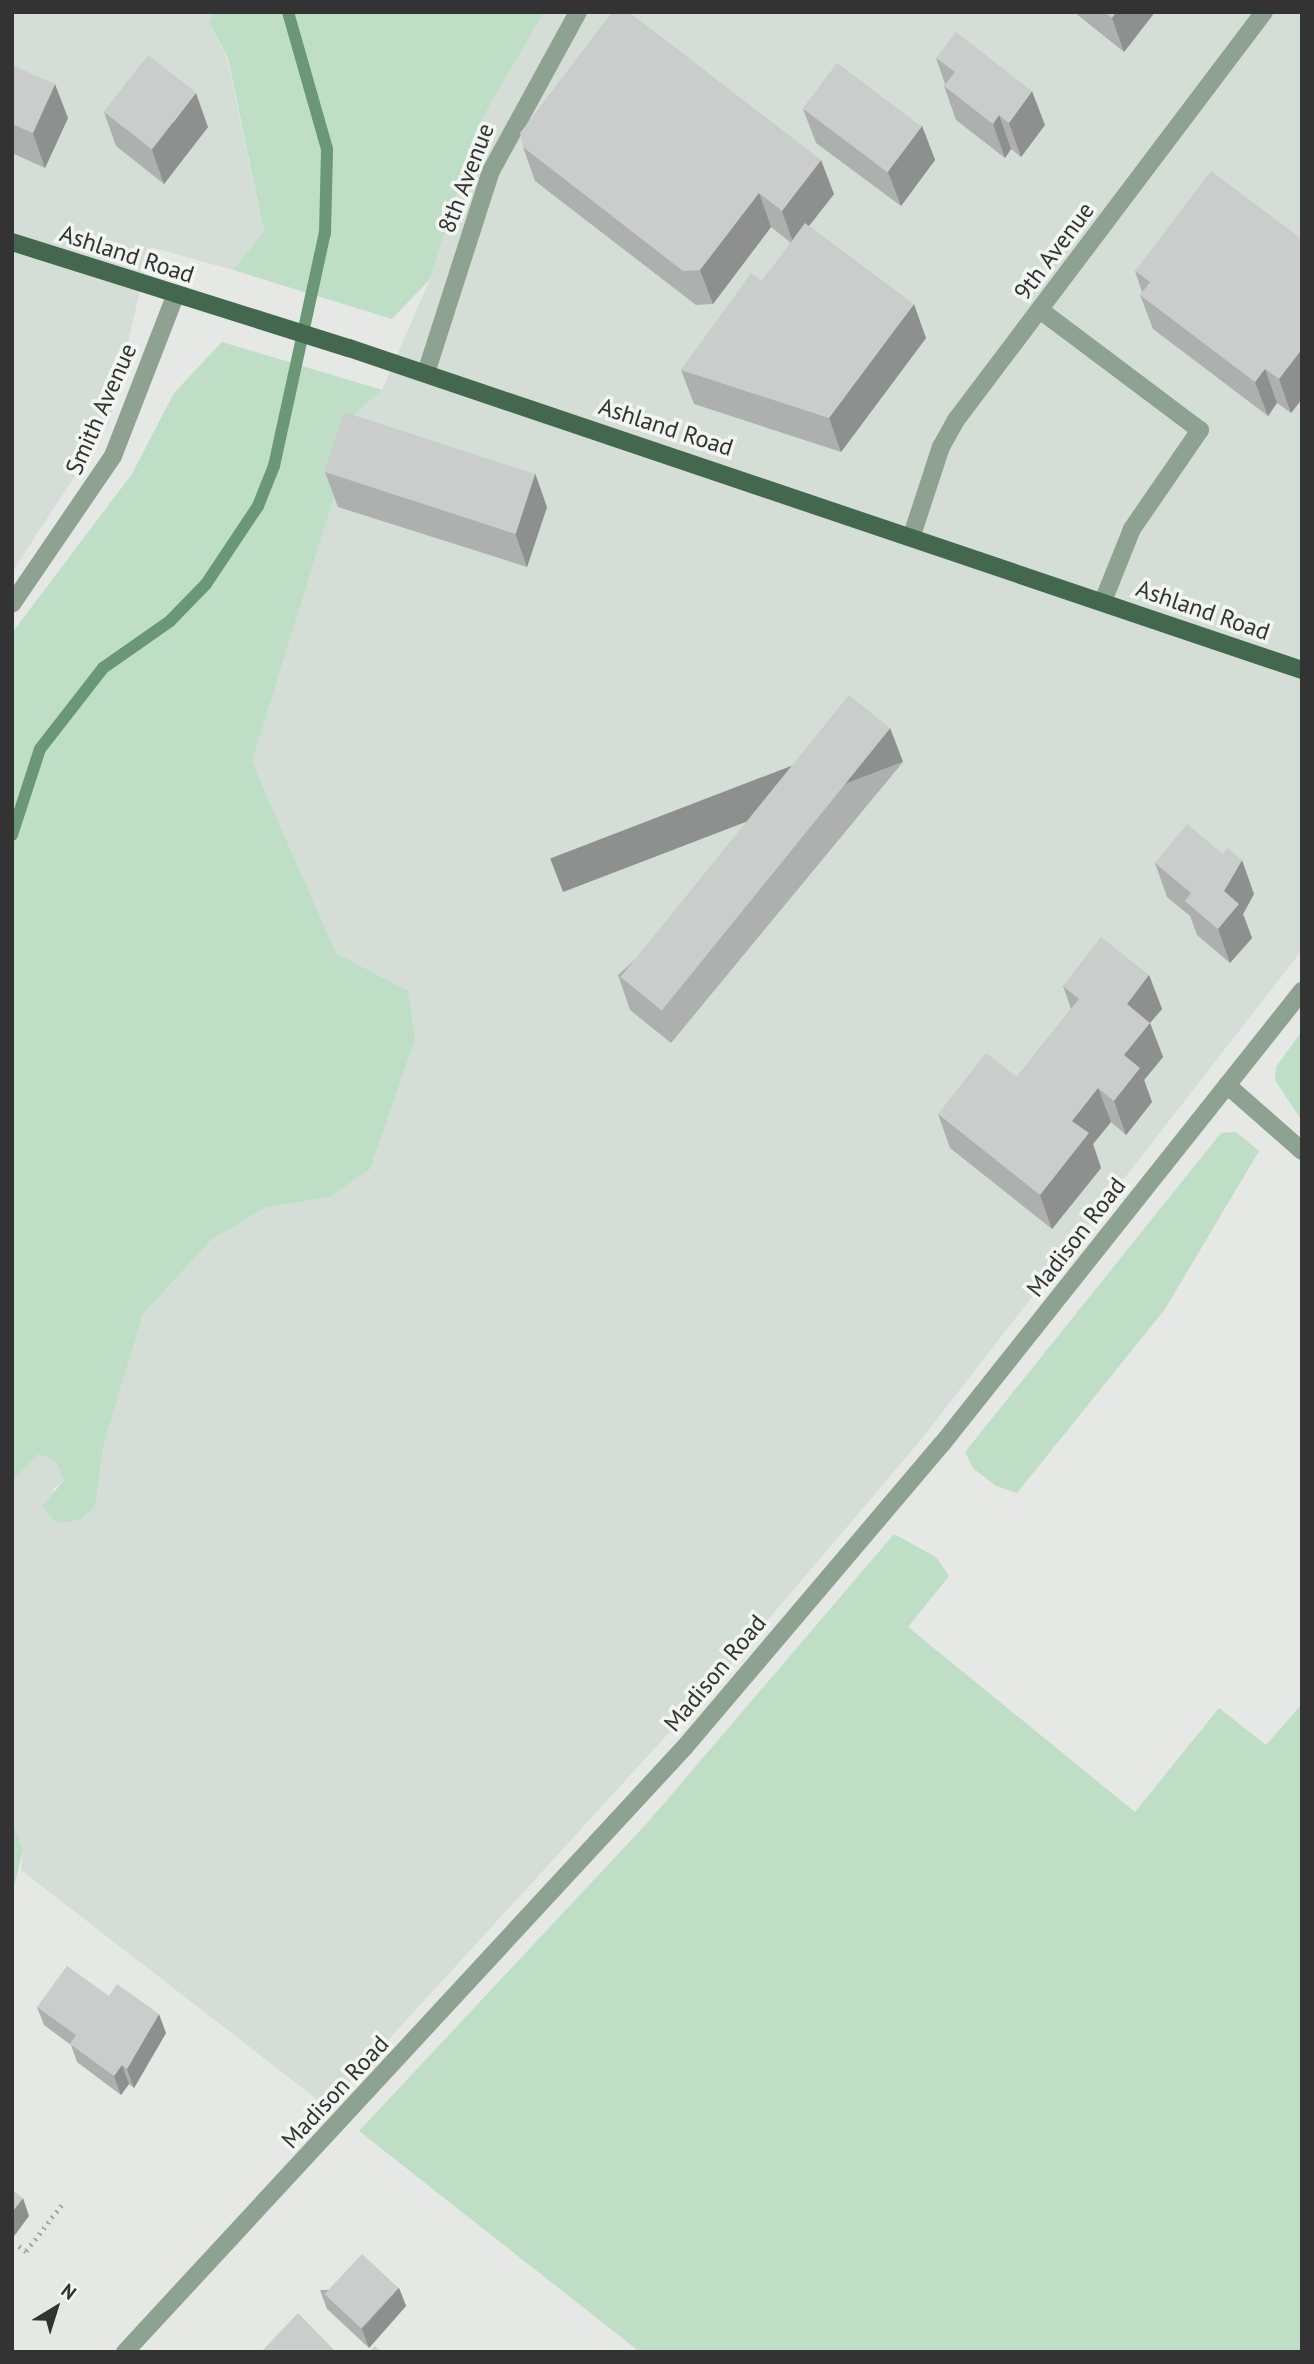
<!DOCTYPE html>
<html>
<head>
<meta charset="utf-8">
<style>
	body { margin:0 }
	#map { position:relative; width:1314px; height:2364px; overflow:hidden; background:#e5e8e5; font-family:"PT Sans",sans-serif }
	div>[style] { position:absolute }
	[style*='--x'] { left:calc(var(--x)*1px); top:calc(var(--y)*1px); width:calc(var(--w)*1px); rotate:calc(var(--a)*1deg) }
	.built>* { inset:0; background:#d4ded6 }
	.green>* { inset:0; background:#bedec5 }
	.stream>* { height:12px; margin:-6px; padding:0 6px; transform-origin:6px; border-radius:6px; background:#6a9876 }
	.path>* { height:4.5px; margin-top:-2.25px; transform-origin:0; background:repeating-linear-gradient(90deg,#a5a7a5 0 2px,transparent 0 7px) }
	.service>* { height:18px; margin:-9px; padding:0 9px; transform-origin:9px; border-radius:9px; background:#8ea292 }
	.minor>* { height:18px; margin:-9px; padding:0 9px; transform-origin:9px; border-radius:9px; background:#8ea292 }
	.tertiary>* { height:18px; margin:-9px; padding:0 9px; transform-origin:9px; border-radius:9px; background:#8ea292 }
	.primary>* { height:18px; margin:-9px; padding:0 9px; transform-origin:9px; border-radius:9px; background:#43684d }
	.wall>* { inset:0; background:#aeb0af }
	.shaded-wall>* { inset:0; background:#8d908e; transform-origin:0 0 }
	.building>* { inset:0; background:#cacdcb; transform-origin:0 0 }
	span { translate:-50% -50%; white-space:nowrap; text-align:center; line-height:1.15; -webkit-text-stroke:7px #f2f5f2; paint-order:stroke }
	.street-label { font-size:24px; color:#323332 }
	.frame { position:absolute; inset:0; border:14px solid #323332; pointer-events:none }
	.north { position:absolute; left:21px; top:2273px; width:70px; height:70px; -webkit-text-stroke:5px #f2f5f2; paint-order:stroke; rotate:38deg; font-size:19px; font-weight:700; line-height:28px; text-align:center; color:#323332 }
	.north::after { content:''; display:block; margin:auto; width:24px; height:32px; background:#323332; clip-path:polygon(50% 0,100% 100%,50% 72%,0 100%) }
</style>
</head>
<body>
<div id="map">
	<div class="built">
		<i style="clip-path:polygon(12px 12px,215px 12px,209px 23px,227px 58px,264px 233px,233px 270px,150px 247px,109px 424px,12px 572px)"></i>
		<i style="clip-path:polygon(544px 12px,1302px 12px,1302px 950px,920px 1441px,709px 1689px,327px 2107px,21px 1870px,23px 1850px,12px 1821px,12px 1481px,39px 1454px,58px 1462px,64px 1480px,52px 1490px,95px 1507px,104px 1443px,143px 1314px,212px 1239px,265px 1208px,329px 1197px,408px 991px,336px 953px,252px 762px,334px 497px,345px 423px,382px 390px,430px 279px,479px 124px)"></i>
	</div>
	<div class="green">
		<i style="clip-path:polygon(215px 12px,544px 12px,479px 124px,430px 279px,392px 319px,233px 270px,264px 232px,228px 58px,209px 22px)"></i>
		<i style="clip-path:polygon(222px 342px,382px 390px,345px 423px,334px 497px,252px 762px,336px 953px,408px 991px,415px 1038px,370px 1169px,329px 1197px,265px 1208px,212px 1239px,143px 1314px,104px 1443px,95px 1507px,79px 1520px,56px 1523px,43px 1506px,64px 1480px,57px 1462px,39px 1454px,12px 1481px,12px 633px,132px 474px,174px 393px)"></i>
		<i style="clip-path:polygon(1302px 1031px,1302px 1121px,1275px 1080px,1276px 1067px)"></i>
		<i style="clip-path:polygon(1236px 1132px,1259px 1151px,1165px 1309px,1017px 1493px,996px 1486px,973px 1468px,965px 1452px,1221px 1133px)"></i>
		<i style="clip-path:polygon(894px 1534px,936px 1557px,949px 1576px,908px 1627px,1135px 1812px,1219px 1708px,1266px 1745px,1302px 1704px,1302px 2352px,640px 2352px,359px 2131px,649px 1821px)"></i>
		<i style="clip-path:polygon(12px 1821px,23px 1850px,12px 1894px)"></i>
	</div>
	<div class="stream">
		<i style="--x:12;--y:835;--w:90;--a:-72"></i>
		<i style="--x:40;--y:749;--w:103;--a:-52.1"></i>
		<i style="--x:103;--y:668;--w:82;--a:-35"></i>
		<i style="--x:170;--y:621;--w:52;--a:-45.8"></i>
		<i style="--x:206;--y:584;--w:94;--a:-56.3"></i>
		<i style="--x:258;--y:506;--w:43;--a:-68.2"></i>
		<i style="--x:274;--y:466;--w:239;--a:-77.7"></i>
		<i style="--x:325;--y:233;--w:84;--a:-88.6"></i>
		<i style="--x:327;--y:149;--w:142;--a:-105.9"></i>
	</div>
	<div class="path">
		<i style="--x:19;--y:2246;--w:9;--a:36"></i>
		<i style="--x:26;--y:2251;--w:61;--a:-52.4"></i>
	</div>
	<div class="service">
		<i style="--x:1040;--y:310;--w:200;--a:36.9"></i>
		<i style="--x:1200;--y:430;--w:120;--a:124.5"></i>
		<i style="--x:1132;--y:529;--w:78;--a:111.9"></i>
		<i style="--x:1227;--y:1085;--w:100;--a:41.3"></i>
	</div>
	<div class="minor">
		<i style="--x:426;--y:373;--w:212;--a:-72.2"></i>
		<i style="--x:491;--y:171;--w:181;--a:-61.3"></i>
		<i style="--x:912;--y:535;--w:93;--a:-71.8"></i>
		<i style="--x:941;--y:447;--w:31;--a:-61"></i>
		<i style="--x:956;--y:420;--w:511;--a:-52.95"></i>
	</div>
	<div class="tertiary">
		<i style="--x:12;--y:604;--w:179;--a:-55.7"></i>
		<i style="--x:113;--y:456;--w:172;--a:-68.8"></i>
		<i style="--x:125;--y:2352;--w:823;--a:-47.22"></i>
		<i style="--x:684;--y:1748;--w:399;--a:-49.7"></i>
		<i style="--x:942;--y:1444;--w:579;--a:-51.53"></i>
	</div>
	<div class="primary">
		<i style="--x:12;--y:242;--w:353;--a:17.5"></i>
		<i style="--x:349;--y:348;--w:1006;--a:18.67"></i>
	</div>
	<div class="wall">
		<i style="clip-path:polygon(1074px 12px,1155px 12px,1124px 52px)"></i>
		<i style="clip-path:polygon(936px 58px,1045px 125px,1021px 157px,1011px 149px,1005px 158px,956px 120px,944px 86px,945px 84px)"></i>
		<i style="clip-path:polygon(12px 65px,68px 118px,45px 168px,12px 153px)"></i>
		<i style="clip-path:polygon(803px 109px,922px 126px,935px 160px,901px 206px,816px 143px)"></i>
		<i style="clip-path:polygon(104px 112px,208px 127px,164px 184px,116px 146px)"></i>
		<i style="clip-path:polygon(523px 147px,834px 194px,809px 226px,926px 338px,841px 452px,694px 404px,681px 370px,762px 281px,791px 243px,771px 227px,713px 304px,696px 305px,535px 181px)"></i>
		<i style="clip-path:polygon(1302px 239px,1302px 399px,1291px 413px,1277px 403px,1268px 416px,1153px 329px,1140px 295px,1142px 292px,1135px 271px)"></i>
		<i style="clip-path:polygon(325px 472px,547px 507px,527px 567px,338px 507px)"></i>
		<i style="clip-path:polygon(890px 728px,903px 762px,671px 1043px,630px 1010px,618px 975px)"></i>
		<i style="clip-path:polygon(1155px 863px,1254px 894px,1243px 914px,1252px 938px,1230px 963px,1197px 935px,1190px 916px,1167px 897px)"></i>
		<i style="clip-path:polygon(1149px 975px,1162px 1009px,1150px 1023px,1163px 1057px,1144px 1080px,1152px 1102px,1126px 1135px,1111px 1122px,1093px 1144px,1101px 1168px,1052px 1229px,950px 1148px,938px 1114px,1017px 1077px,1071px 1009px,1063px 986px)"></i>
		<i style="clip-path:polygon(109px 1996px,166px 2033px,134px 2088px,129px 2084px,121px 2095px,77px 2062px,71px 2045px,44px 2025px,37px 2007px)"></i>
		<i style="clip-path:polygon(399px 2288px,406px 2306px,369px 2348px,327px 2309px,320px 2290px)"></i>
	</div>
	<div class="shaded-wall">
		<i style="clip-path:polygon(1116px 12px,1155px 12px,1124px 52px,1112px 18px)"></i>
		<i style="clip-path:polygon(55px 84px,68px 118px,45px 168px,33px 133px)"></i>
		<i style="clip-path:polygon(1032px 91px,1045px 125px,1021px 157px,1009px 123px)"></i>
		<i style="clip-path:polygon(196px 93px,208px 127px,164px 184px,152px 150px)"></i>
		<i style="clip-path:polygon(999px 115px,1011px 149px,1005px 158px,993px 124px)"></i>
		<i style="clip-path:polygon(922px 126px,935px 160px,901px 206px,888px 172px)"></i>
		<i style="clip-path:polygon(821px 160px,834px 194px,794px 245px,782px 211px)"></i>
		<i style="clip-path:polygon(759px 193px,771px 227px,713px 304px,700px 270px)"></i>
		<i style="clip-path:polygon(914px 304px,926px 338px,841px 452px,829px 418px)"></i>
		<i style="clip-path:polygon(1302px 349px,1302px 399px,1291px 413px,1279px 379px)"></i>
		<i style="clip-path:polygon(1265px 369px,1277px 403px,1268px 416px,1255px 382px)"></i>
		<i style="clip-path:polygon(535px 473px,547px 507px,527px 567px,515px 533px)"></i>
		<i style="left:890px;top:728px;width:36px;height:364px;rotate:69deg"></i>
		<i style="clip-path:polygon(1242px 860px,1254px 894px,1243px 914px,1252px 938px,1230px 963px,1218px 929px,1224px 891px)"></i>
		<i style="clip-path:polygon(1149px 975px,1162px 1009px,1150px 1023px,1163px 1057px,1144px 1080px,1152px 1102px,1126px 1135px,1114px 1101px,1124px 1055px,1127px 1004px)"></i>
		<i style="clip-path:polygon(1098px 1088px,1111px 1122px,1093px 1144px,1101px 1168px,1052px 1229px,1040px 1195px,1072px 1121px)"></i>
		<i style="clip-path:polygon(159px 2014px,166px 2033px,134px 2088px,127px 2069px)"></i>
		<i style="clip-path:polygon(122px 2065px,129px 2084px,121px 2095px,114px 2076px)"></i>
		<i style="clip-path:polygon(23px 2198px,29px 2216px,12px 2239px,12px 2212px)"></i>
		<i style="clip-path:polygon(399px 2288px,406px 2306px,369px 2348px,362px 2329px)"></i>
	</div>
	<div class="building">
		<i style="clip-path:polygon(612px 12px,629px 12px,821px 160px,782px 211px,759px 193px,700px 270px,683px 271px,523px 147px,520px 133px)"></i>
		<i style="clip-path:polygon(1105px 12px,1116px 12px,1112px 18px)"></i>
		<i style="clip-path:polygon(956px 32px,1032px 91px,1009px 123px,999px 115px,993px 124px,944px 86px,955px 72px,936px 58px)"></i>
		<i style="left:148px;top:55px;width:61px;height:72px;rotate:38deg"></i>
		<i style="left:837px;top:63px;width:106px;height:57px;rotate:37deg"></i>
		<i style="clip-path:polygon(12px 65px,55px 84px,33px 133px,12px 124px)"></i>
		<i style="clip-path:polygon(1211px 171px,1302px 239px,1302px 349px,1279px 379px,1265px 369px,1255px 382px,1140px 295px,1150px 282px,1135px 271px)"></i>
		<i style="clip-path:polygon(805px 223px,914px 304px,829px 418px,681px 370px,751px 273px,762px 281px)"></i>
		<i style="left:344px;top:412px;width:201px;height:63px;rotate:18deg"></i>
		<i style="left:849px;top:695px;width:53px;height:363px;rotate:39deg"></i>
		<i style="clip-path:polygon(1187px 824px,1223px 854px,1228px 848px,1242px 860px,1224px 891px,1239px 904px,1218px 929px,1185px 901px,1191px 893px,1155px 863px)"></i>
		<i style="clip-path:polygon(1101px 937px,1149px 975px,1127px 1004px,1150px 1023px,1124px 1055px,1140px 1068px,1114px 1101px,1098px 1088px,1072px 1121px,1089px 1133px,1040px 1195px,938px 1114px,986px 1053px,1017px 1077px,1079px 999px,1063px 986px)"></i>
		<i style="clip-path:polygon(67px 1966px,109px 1996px,117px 1984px,159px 2014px,127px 2069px,122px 2065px,114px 2076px,70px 2044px,76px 2035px,37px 2007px)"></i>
		<i style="clip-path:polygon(12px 2190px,23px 2198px,12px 2212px)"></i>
		<i style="left:362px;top:2254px;width:50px;height:55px;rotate:43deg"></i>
		<i style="clip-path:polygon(298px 2313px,336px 2352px,261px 2352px)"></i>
		<i style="clip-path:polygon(375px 2346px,381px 2352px,369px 2352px)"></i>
	</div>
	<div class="street-label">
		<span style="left:466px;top:178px;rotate:-69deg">8th Avenue</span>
		<span style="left:1054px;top:251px;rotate:-53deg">9th Avenue</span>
		<span style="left:127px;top:254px;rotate:18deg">Ashland Road</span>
		<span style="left:101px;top:409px;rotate:-66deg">Smith Avenue</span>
		<span style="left:666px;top:427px;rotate:18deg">Ashland Road</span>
		<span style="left:1203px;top:610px;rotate:19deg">Ashland Road</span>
		<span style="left:1076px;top:1237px;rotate:-52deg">Madison Road</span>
		<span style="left:715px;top:1673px;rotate:-50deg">Madison Road</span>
		<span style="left:335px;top:2092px;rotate:-47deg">Madison Road</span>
	</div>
	<div class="frame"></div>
	<div class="north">N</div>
</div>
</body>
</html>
